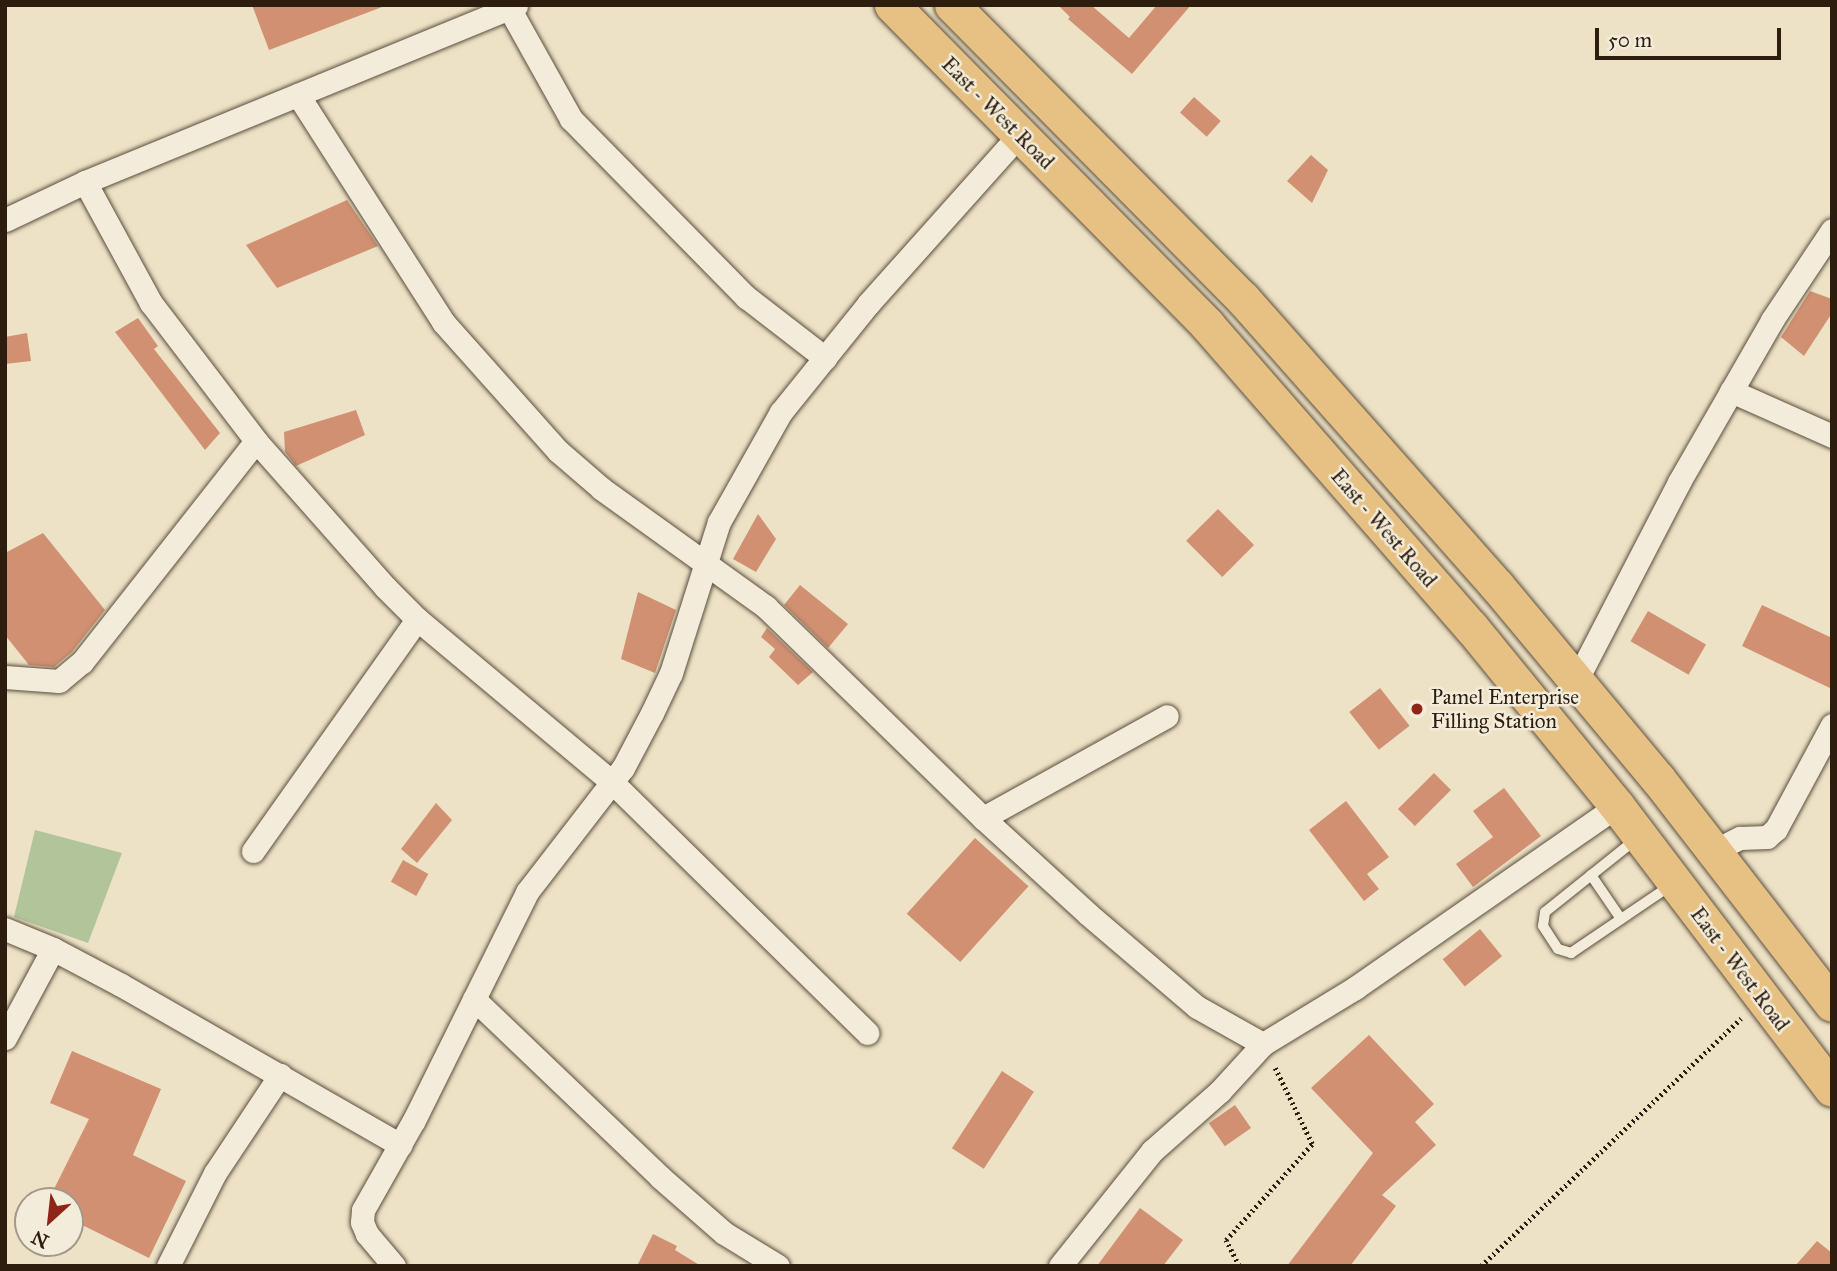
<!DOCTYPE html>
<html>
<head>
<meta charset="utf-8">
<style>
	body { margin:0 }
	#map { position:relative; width:1837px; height:1271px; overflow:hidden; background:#ede2c6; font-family:"IM FELL Great Primer",serif }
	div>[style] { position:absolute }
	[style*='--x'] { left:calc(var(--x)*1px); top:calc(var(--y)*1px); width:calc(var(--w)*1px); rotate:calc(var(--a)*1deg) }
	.green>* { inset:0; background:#b2c49a }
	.building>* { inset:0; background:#d09071; transform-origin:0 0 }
	.path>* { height:4.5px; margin-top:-2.25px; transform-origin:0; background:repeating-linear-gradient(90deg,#2c1d0f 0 2px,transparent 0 5.5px) }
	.roads { filter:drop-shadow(0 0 2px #5c4e3d) drop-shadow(0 0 2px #5c4e3d) }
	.lane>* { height:10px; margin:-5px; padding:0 5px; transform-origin:5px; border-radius:5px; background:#f3ecda }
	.street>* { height:23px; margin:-11.5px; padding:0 11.5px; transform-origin:11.5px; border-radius:11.5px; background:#f3ecda }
	.primary>* { height:35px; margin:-17.5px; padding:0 17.5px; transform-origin:17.5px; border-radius:17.5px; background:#e6c183 }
	.dots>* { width:19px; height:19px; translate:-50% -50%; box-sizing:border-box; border:4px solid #f3ecda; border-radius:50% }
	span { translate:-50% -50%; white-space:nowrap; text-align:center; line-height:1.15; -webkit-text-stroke:5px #f3ecda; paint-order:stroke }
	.street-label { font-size:21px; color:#2c1d0f }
	.poi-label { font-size:21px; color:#2c1d0f }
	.left { translate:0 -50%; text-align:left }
	.frame { position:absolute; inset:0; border:7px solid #2c1d0f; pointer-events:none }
	.north { position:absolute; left:14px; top:1187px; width:70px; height:70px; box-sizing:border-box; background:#f3ecda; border:2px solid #a39989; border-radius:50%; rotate:207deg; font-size:19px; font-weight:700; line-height:28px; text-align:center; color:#2c1d0f }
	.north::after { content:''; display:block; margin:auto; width:24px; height:32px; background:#8f2418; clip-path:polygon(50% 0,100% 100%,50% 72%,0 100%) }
	.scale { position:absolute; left:1595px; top:28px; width:186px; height:32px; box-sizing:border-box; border:4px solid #2c1d0f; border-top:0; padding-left:9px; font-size:21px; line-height:24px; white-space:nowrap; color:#2c1d0f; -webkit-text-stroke:5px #f3ecda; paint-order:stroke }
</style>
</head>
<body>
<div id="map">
	<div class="green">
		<i style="clip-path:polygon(35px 830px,122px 853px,88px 943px,14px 917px)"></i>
	</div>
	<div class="building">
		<i style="clip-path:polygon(252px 5px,382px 5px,382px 7px,269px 50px)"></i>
		<i style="clip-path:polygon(1058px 5px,1091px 5px,1129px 38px,1157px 5px,1191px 5px,1132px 74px,1068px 19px,1070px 17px)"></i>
		<i style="left:1194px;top:97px;width:36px;height:21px;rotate:42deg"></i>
		<i style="clip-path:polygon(1311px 155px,1328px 170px,1312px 203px,1287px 181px)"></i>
		<i style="clip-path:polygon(347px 200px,378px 246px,277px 288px,246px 245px)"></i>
		<i style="clip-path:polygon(1810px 291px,1832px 299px,1832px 313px,1804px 356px,1781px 337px)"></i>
		<i style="clip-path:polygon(138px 318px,158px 346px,154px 349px,220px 433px,205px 450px,115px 332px)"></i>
		<i style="clip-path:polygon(27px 333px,31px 361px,5px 364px,5px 337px)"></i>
		<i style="clip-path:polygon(356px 410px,365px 435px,296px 466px,285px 452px,284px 432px)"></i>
		<i style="left:1218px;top:509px;width:51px;height:45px;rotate:45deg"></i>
		<i style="clip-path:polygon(758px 514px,776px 539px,756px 572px,733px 559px)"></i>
		<i style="clip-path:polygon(43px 533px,105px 610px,72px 652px,54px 667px,29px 665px,5px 635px,5px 553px)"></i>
		<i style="clip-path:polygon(800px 585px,848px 624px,828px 648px,784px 605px)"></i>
		<i style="clip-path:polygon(638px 592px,676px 610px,655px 673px,621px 659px)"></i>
		<i style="clip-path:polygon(1762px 605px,1832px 638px,1832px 689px,1742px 646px)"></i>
		<i style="left:1648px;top:611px;width:67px;height:35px;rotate:30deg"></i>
		<i style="clip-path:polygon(767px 628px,813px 672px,798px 685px,769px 657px,775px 649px,761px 637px)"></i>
		<i style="left:1380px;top:688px;width:48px;height:39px;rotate:52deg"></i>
		<i style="left:1434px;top:773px;width:24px;height:51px;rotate:45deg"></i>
		<i style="clip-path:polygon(1504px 788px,1541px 836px,1473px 887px,1456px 864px,1493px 837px,1473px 811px)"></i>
		<i style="clip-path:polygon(1346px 801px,1389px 857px,1367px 874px,1379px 889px,1364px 901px,1309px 830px)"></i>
		<i style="clip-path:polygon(436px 803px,452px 820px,417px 863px,401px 849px)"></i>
		<i style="left:975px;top:838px;width:72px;height:102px;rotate:42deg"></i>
		<i style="left:403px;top:860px;width:29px;height:25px;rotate:29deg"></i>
		<i style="left:1480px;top:929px;width:35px;height:48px;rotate:51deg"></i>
		<i style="clip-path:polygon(1369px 1035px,1434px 1104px,1415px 1122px,1436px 1145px,1382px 1195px,1396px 1206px,1350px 1266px,1287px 1266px,1373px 1153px,1311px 1088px)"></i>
		<i style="clip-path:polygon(72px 1051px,161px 1089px,133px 1155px,186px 1181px,149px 1258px,70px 1219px,70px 1201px,48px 1201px,89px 1119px,50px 1103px)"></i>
		<i style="left:1002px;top:1071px;width:38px;height:92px;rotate:33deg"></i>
		<i style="left:1235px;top:1105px;width:28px;height:32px;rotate:55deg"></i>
		<i style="clip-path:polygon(1140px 1208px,1183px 1240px,1163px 1266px,1097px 1266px)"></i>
		<i style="clip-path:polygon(653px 1234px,677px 1246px,675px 1250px,701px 1266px,637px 1266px)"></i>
		<i style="clip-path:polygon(1817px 1241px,1832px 1253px,1832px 1266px,1795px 1266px)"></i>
	</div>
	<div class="path">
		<i style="--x:1239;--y:1266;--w:29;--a:-117"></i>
		<i style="--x:1226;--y:1240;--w:129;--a:-48.1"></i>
		<i style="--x:1312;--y:1144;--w:87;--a:-116"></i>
		<i style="--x:1481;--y:1266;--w:359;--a:-43.6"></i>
	</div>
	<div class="roads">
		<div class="lane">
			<i style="--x:1635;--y:840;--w:115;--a:141.3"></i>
			<i style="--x:1545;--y:912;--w:14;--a:98"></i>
			<i style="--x:1543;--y:926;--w:27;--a:57"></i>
			<i style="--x:1558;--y:949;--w:14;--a:17"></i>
			<i style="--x:1571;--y:953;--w:120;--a:-34.1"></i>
			<i style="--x:1591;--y:875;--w:53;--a:55.7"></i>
		</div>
		<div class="street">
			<i style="--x:509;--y:8;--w:127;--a:60.8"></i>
			<i style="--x:571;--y:119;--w:250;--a:45.5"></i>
			<i style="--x:746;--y:297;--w:100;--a:37.7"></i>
			<i style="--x:298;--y:95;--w:269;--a:57.4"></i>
			<i style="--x:443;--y:322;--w:173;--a:48.3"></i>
			<i style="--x:558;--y:451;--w:58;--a:40.8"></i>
			<i style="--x:602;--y:489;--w:202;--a:35.7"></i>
			<i style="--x:766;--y:607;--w:303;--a:44.2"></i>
			<i style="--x:983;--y:818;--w:142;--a:42.4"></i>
			<i style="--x:1088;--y:914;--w:143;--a:40.5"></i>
			<i style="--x:1197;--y:1007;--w:76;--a:29.3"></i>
			<i style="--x:85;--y:182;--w:138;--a:61.4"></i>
			<i style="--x:151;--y:303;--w:173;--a:52.7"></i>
			<i style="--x:256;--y:441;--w:195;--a:48.5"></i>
			<i style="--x:385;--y:587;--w:45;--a:45"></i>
			<i style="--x:417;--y:619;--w:254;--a:39.9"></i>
			<i style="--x:612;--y:782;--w:358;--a:44.5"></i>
			<i style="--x:5;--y:220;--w:89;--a:-25.4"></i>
			<i style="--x:85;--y:182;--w:466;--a:-22.3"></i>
			<i style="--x:1731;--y:391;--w:111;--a:24"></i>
			<i style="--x:5;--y:677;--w:54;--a:4.2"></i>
			<i style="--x:59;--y:681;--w:30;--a:-40"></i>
			<i style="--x:82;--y:662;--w:281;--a:-51.8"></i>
			<i style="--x:1575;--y:683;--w:226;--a:-62.6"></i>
			<i style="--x:1679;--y:482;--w:187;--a:-60.1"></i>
			<i style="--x:1772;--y:320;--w:108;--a:-56.3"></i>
			<i style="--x:983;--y:818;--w:210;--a:-29"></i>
			<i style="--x:253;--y:851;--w:284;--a:-54.7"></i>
			<i style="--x:1714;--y:851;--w:29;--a:-27"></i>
			<i style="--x:1740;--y:838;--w:27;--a:-2"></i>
			<i style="--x:1767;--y:837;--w:12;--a:-42"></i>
			<i style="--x:1776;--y:829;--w:118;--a:-61.7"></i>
			<i style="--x:5;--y:929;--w:52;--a:22.6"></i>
			<i style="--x:53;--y:949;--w:77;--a:27.9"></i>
			<i style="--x:121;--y:985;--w:322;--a:29.8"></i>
			<i style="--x:474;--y:999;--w:257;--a:43.7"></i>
			<i style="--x:660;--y:1177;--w:85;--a:41.2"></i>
			<i style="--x:724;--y:1233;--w:63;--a:31.4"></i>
			<i style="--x:5;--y:1038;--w:101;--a:-61.7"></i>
			<i style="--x:168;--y:1266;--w:104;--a:-63.2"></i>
			<i style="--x:215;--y:1173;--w:118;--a:-56.4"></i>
			<i style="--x:394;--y:1266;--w:42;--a:-130.2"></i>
			<i style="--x:367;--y:1234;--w:13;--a:-113"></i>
			<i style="--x:362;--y:1222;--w:12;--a:-85"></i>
			<i style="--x:363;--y:1210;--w:103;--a:-60.5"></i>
			<i style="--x:414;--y:1120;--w:254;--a:-63.6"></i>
			<i style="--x:527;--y:892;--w:157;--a:-52.3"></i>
			<i style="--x:623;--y:768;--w:62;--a:-62.2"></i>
			<i style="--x:652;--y:713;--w:44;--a:-64.6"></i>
			<i style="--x:671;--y:673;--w:158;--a:-72.4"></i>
			<i style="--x:719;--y:522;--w:126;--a:-60.6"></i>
			<i style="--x:781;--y:412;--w:139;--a:-51.1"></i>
			<i style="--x:868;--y:304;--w:227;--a:-48.2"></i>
			<i style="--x:1060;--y:1266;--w:147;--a:-51.3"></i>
			<i style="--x:1152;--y:1151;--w:91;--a:-41.4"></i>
			<i style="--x:1220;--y:1091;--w:64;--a:-47.5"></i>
			<i style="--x:1263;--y:1044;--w:108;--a:-31.3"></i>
			<i style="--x:1355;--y:988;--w:319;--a:-34.8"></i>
		</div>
		<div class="primary">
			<i style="--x:892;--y:5;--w:450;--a:45.4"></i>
			<i style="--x:1208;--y:326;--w:400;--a:48.9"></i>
			<i style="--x:1471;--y:627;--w:231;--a:50.8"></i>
			<i style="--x:1617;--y:806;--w:355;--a:52.8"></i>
			<i style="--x:952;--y:5;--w:414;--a:45.3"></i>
			<i style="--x:1243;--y:299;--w:383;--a:48.5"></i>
			<i style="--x:1497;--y:586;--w:251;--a:50.2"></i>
			<i style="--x:1658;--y:779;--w:284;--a:52.3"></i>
		</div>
	</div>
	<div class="dots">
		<i style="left:1417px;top:709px;background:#8f2418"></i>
	</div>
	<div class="street-label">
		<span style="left:998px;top:113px;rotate:45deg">East - West Road</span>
		<span style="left:1384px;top:528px;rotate:49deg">East - West Road</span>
		<span style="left:1740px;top:969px;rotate:53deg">East - West Road</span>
	</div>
	<div class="poi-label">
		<span class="left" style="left:1431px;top:709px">Pamel Enterprise<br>Filling Station</span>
	</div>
	<div class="frame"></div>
	<div class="north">N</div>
	<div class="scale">50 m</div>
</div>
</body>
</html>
